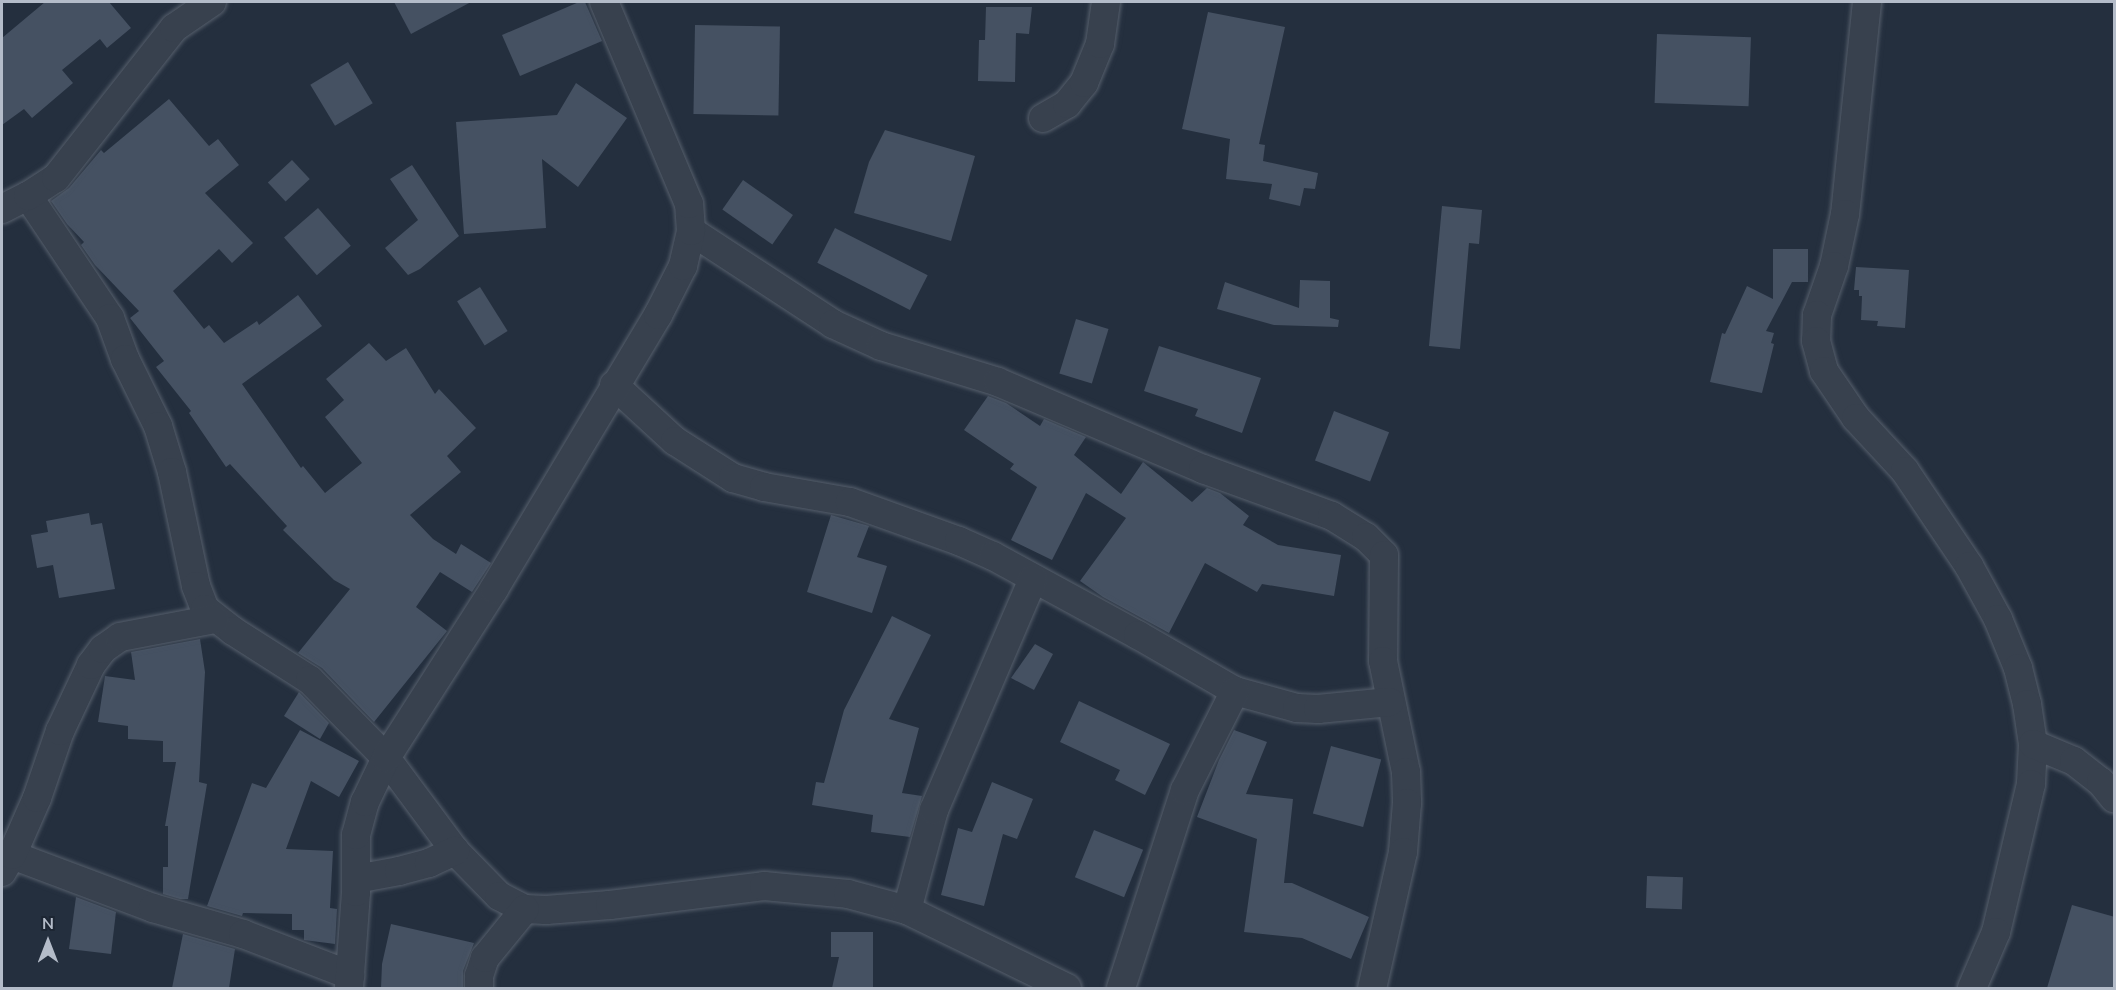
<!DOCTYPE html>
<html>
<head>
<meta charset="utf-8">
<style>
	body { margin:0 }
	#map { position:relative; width:2116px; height:990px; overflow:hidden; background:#242f3e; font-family:"Nunito Sans",sans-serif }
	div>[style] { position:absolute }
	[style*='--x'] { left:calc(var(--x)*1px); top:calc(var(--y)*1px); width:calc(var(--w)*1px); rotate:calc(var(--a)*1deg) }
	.building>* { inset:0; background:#455162; transform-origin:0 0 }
	.roads { filter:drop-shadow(0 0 2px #565f6c) drop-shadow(0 0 2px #565f6c) }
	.minor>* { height:28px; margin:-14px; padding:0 14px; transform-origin:14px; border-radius:14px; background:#38414e }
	span { translate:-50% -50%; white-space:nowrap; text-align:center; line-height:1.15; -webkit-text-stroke:4.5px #1d2633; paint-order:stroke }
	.frame { position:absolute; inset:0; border:3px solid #b4bcc9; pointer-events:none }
	.north { position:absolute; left:18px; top:912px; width:60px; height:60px; -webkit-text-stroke:4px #1d2633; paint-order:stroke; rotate:0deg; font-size:16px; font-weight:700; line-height:24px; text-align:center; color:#b4bcc9 }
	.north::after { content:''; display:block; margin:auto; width:21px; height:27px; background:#b4bcc9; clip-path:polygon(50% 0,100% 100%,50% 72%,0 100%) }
</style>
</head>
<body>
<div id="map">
	<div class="building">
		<i style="clip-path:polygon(45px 2px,109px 2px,131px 28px,107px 48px,100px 39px,62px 70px,73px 83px,32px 118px,24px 109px,2px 125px,2px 38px)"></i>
		<i style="clip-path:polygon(394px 2px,471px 2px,411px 34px)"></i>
		<i style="clip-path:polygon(579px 2px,585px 2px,602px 41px,520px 76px,502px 35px)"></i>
		<i style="clip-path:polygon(986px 7px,1032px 7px,1029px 34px,1016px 33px,1015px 82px,978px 81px,979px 40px,985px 40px)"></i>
		<i style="clip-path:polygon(1208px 12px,1285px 27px,1259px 144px,1265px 145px,1263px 161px,1318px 173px,1315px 189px,1304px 188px,1300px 206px,1269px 199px,1272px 184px,1226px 179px,1230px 139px,1182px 129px)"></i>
		<i style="left:695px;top:25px;width:85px;height:89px;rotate:1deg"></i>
		<i style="left:1657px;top:34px;width:94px;height:69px;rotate:2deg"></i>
		<i style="left:348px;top:62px;width:48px;height:44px;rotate:59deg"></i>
		<i style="clip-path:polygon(576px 83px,627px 118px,578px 187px,542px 159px,546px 228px,464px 234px,456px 122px,557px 115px)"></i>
		<i style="clip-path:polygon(169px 99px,209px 146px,218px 139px,239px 165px,205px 193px,253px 243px,232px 263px,219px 249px,173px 291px,204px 329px,209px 325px,224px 343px,257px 321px,259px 325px,298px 295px,322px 326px,242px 384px,301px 468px,303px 466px,325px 493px,362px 463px,325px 417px,344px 400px,326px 379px,369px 343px,386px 361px,406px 348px,435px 394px,439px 389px,476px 428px,447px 456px,461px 472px,410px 515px,433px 539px,456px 554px,461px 544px,491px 563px,472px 592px,440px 572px,416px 607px,447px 631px,374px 722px,322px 668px,298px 653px,350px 589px,334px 580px,283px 530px,287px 526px,230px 464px,226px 467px,189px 413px,191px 411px,156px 367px,164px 361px,130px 318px,139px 311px,95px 265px,81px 245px,84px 242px,67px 224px,51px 201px,69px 188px,101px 150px,104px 153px)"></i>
		<i style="clip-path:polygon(885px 130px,975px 156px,951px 241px,854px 213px,869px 162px)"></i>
		<i style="left:292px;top:160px;width:26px;height:33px;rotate:47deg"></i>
		<i style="clip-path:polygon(412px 165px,459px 236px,420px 269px,408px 275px,385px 248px,418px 220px,390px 179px)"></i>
		<i style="left:743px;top:180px;width:61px;height:36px;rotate:35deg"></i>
		<i style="clip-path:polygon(1442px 206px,1482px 210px,1479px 244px,1469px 243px,1460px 349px,1429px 346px)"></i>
		<i style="left:318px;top:208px;width:50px;height:45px;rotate:49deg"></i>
		<i style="left:835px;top:228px;width:104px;height:39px;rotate:27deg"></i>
		<i style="clip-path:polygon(1773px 249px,1808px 249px,1808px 282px,1792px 282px,1766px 331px,1774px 333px,1771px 343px,1774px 344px,1762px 393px,1710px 382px,1722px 333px,1725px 334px,1747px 286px,1773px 299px)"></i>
		<i style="clip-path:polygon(1856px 267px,1909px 270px,1905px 328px,1877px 326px,1878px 321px,1861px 320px,1862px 296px,1859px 296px,1859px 290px,1854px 290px)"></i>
		<i style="clip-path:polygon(1300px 280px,1330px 281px,1330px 318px,1339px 320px,1338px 327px,1274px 325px,1217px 309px,1225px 282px,1299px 308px)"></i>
		<i style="left:480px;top:287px;width:52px;height:27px;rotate:58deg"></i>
		<i style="left:1076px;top:319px;width:34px;height:57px;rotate:17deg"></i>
		<i style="clip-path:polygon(1159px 346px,1261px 378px,1242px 433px,1195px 416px,1198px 409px,1144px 391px)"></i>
		<i style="clip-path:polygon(988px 396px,1006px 403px,1040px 426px,1044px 419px,1086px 437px,1074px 455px,1121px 494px,1143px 462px,1192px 502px,1207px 488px,1220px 493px,1249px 516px,1243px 525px,1278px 545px,1341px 555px,1334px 596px,1262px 584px,1257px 592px,1205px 563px,1169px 633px,1103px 597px,1080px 581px,1126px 518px,1086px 493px,1052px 560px,1011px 540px,1037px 487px,1010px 469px,1014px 464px,964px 430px)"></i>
		<i style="left:1334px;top:411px;width:59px;height:53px;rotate:21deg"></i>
		<i style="clip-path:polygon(89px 513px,91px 525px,102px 523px,115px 589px,59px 598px,53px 565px,37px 568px,31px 535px,48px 532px,46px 521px)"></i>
		<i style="clip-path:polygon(831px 515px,869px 526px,857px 557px,887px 566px,872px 613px,807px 592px)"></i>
		<i style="clip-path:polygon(892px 616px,931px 635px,889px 719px,919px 728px,902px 793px,922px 796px,910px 837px,871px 832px,873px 815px,812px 805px,816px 782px,824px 783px,844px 710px)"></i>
		<i style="clip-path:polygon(200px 639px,205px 672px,199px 782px,207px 784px,188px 899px,180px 899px,163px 894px,163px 867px,168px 867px,168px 826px,165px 826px,176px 762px,163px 762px,163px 741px,128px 739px,128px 726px,98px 722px,105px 676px,135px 680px,131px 652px)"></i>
		<i style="clip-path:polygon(1035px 644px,1053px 654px,1034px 690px,1011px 678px)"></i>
		<i style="clip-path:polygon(299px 692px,329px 723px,320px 739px,284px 716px)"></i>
		<i style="clip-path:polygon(1079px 701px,1170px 744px,1145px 795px,1115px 780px,1120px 770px,1060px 742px)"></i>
		<i style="clip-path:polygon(300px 730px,359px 761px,339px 797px,311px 781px,286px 849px,333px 851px,330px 908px,337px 909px,335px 944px,304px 940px,304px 930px,292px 930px,292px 914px,243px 913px,242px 916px,207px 906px,252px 783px,266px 788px)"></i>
		<i style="clip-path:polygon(1234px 730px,1267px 742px,1246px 794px,1293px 799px,1284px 883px,1292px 883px,1369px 917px,1351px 959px,1302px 938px,1244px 932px,1257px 839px,1197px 817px,1219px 760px)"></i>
		<i style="left:1331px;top:746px;width:52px;height:70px;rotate:15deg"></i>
		<i style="clip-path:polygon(992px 782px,1033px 799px,1017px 839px,1003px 834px,984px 906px,941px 895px,958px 828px,972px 832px)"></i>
		<i style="left:1094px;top:830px;width:53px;height:51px;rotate:22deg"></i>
		<i style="left:1647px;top:876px;width:36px;height:32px;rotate:2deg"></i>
		<i style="clip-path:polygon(76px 897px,116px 912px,111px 954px,69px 949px)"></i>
		<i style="clip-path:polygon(2072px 905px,2115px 917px,2115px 988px,2047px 988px)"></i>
		<i style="clip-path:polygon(391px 924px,474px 943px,463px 971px,463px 988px,381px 988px,382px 964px)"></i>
		<i style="clip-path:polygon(831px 932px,873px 932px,873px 988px,832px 988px,839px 957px,831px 957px)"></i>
		<i style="clip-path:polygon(183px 934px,235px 949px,229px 988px,172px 988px)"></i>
	</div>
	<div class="roads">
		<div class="minor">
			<i style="--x:1867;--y:2;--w:213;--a:95.9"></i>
			<i style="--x:1845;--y:214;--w:53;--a:101.9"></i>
			<i style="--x:1834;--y:266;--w:52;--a:109.1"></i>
			<i style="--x:1817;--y:315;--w:26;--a:92"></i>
			<i style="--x:1816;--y:341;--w:31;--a:75"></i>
			<i style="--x:1824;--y:371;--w:57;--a:55.8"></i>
			<i style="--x:1856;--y:418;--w:72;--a:47.2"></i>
			<i style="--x:1905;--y:471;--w:115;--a:56"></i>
			<i style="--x:1969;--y:566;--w:60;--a:61.3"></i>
			<i style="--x:1998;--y:619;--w:53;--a:67.8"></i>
			<i style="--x:2018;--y:668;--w:37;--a:76"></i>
			<i style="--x:2027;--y:704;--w:40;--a:81.5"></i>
			<i style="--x:2033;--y:744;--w:40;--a:92.9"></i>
			<i style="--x:2031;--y:784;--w:152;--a:103.3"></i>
			<i style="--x:1996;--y:932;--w:61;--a:113.2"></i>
			<i style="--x:1043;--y:118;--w:28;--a:-30"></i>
			<i style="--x:1067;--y:104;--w:27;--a:-51"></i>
			<i style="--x:1084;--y:83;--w:42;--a:-67.7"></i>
			<i style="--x:1100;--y:44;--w:42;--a:-81.9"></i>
			<i style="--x:28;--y:196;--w:147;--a:56.1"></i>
			<i style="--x:110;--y:318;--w:44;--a:69.9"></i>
			<i style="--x:125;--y:359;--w:75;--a:63.8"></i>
			<i style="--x:158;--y:426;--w:48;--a:73.1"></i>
			<i style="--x:172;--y:472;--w:116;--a:78.1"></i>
			<i style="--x:196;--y:586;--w:25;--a:69"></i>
			<i style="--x:205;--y:609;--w:36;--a:38"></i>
			<i style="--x:233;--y:631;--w:91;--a:32.5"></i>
			<i style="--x:310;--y:680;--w:109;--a:45.7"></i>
			<i style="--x:386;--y:758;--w:116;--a:53.4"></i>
			<i style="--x:455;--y:851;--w:63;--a:45.6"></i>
			<i style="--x:499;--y:896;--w:29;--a:27"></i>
			<i style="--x:525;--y:909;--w:21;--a:3"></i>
			<i style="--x:546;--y:910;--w:64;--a:-4.5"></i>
			<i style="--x:610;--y:905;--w:155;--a:-7"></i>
			<i style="--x:764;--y:886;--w:84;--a:5.4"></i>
			<i style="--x:848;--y:894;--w:61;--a:15.2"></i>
			<i style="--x:907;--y:910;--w:178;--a:26"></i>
			<i style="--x:2;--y:209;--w:29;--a:-27"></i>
			<i style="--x:28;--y:196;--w:33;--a:-33"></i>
			<i style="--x:56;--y:178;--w:191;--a:-51.8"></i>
			<i style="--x:174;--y:28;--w:46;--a:-34.4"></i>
			<i style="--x:691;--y:231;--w:170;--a:33.2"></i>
			<i style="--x:833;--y:324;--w:53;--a:24.6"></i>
			<i style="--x:881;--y:346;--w:122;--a:17.1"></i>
			<i style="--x:998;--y:382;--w:223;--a:23"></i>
			<i style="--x:1203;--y:469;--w:137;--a:20"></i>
			<i style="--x:1332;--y:516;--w:40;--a:32"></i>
			<i style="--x:1366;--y:537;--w:25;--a:45"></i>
			<i style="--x:1384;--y:555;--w:106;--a:90.5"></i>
			<i style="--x:1383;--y:661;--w:113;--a:78.3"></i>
			<i style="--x:1406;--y:772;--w:31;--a:88"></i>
			<i style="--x:1407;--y:803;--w:49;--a:94.7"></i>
			<i style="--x:1403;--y:852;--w:139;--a:102.8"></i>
			<i style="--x:614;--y:385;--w:83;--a:42.6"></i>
			<i style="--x:675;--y:441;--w:69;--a:32.5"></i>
			<i style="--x:733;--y:478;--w:32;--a:16"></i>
			<i style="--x:764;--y:487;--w:87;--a:9.9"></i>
			<i style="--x:850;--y:502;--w:116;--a:19.7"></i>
			<i style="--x:959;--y:541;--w:37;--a:24"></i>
			<i style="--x:993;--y:556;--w:165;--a:28.6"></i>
			<i style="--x:1138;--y:635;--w:112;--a:30"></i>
			<i style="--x:1235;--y:691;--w:64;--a:15.3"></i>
			<i style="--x:1297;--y:708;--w:21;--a:3"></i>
			<i style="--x:1318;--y:709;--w:72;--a:-5.6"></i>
			<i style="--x:2033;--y:744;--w:44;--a:22.5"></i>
			<i style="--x:2074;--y:761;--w:34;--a:38"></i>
			<i style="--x:2101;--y:782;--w:21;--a:51"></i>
			<i style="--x:12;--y:855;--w:151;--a:20.6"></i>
			<i style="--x:153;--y:908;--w:94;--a:16.1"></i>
			<i style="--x:243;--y:934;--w:115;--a:21"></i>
			<i style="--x:2;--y:872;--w:20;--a:-60"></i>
			<i style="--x:12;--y:855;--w:62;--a:-66.3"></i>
			<i style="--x:37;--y:798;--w:71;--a:-71.1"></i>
			<i style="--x:60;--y:731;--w:73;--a:-64.8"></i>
			<i style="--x:91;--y:665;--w:20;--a:-53"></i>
			<i style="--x:103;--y:649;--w:21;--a:-35"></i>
			<i style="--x:120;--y:637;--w:96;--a:-10.8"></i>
			<i style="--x:356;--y:879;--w:44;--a:-10.5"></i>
			<i style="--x:399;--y:871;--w:31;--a:-15"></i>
			<i style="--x:429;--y:863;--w:29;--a:-25"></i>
			<i style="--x:907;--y:910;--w:104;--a:-74.9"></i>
			<i style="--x:934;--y:810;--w:251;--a:-66.8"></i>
			<i style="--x:349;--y:988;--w:96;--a:-85.8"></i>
			<i style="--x:356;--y:892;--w:57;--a:-90"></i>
			<i style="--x:356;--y:835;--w:34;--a:-75"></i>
			<i style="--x:365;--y:802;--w:49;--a:-64.5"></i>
			<i style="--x:386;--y:758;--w:201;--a:-57.4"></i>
			<i style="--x:494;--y:589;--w:319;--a:-59.1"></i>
			<i style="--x:658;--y:315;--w:55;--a:-63"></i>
			<i style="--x:683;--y:266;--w:36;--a:-77"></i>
			<i style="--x:691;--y:231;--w:27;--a:-94"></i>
			<i style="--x:689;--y:204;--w:219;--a:-112.8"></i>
			<i style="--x:479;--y:988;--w:12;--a:-90"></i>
			<i style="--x:479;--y:976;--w:19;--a:-72"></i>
			<i style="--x:485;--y:958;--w:63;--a:-50.8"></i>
			<i style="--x:1121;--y:988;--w:208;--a:-72.1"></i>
			<i style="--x:1185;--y:790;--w:111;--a:-63.2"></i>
		</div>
	</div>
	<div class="frame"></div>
	<div class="north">N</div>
</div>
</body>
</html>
